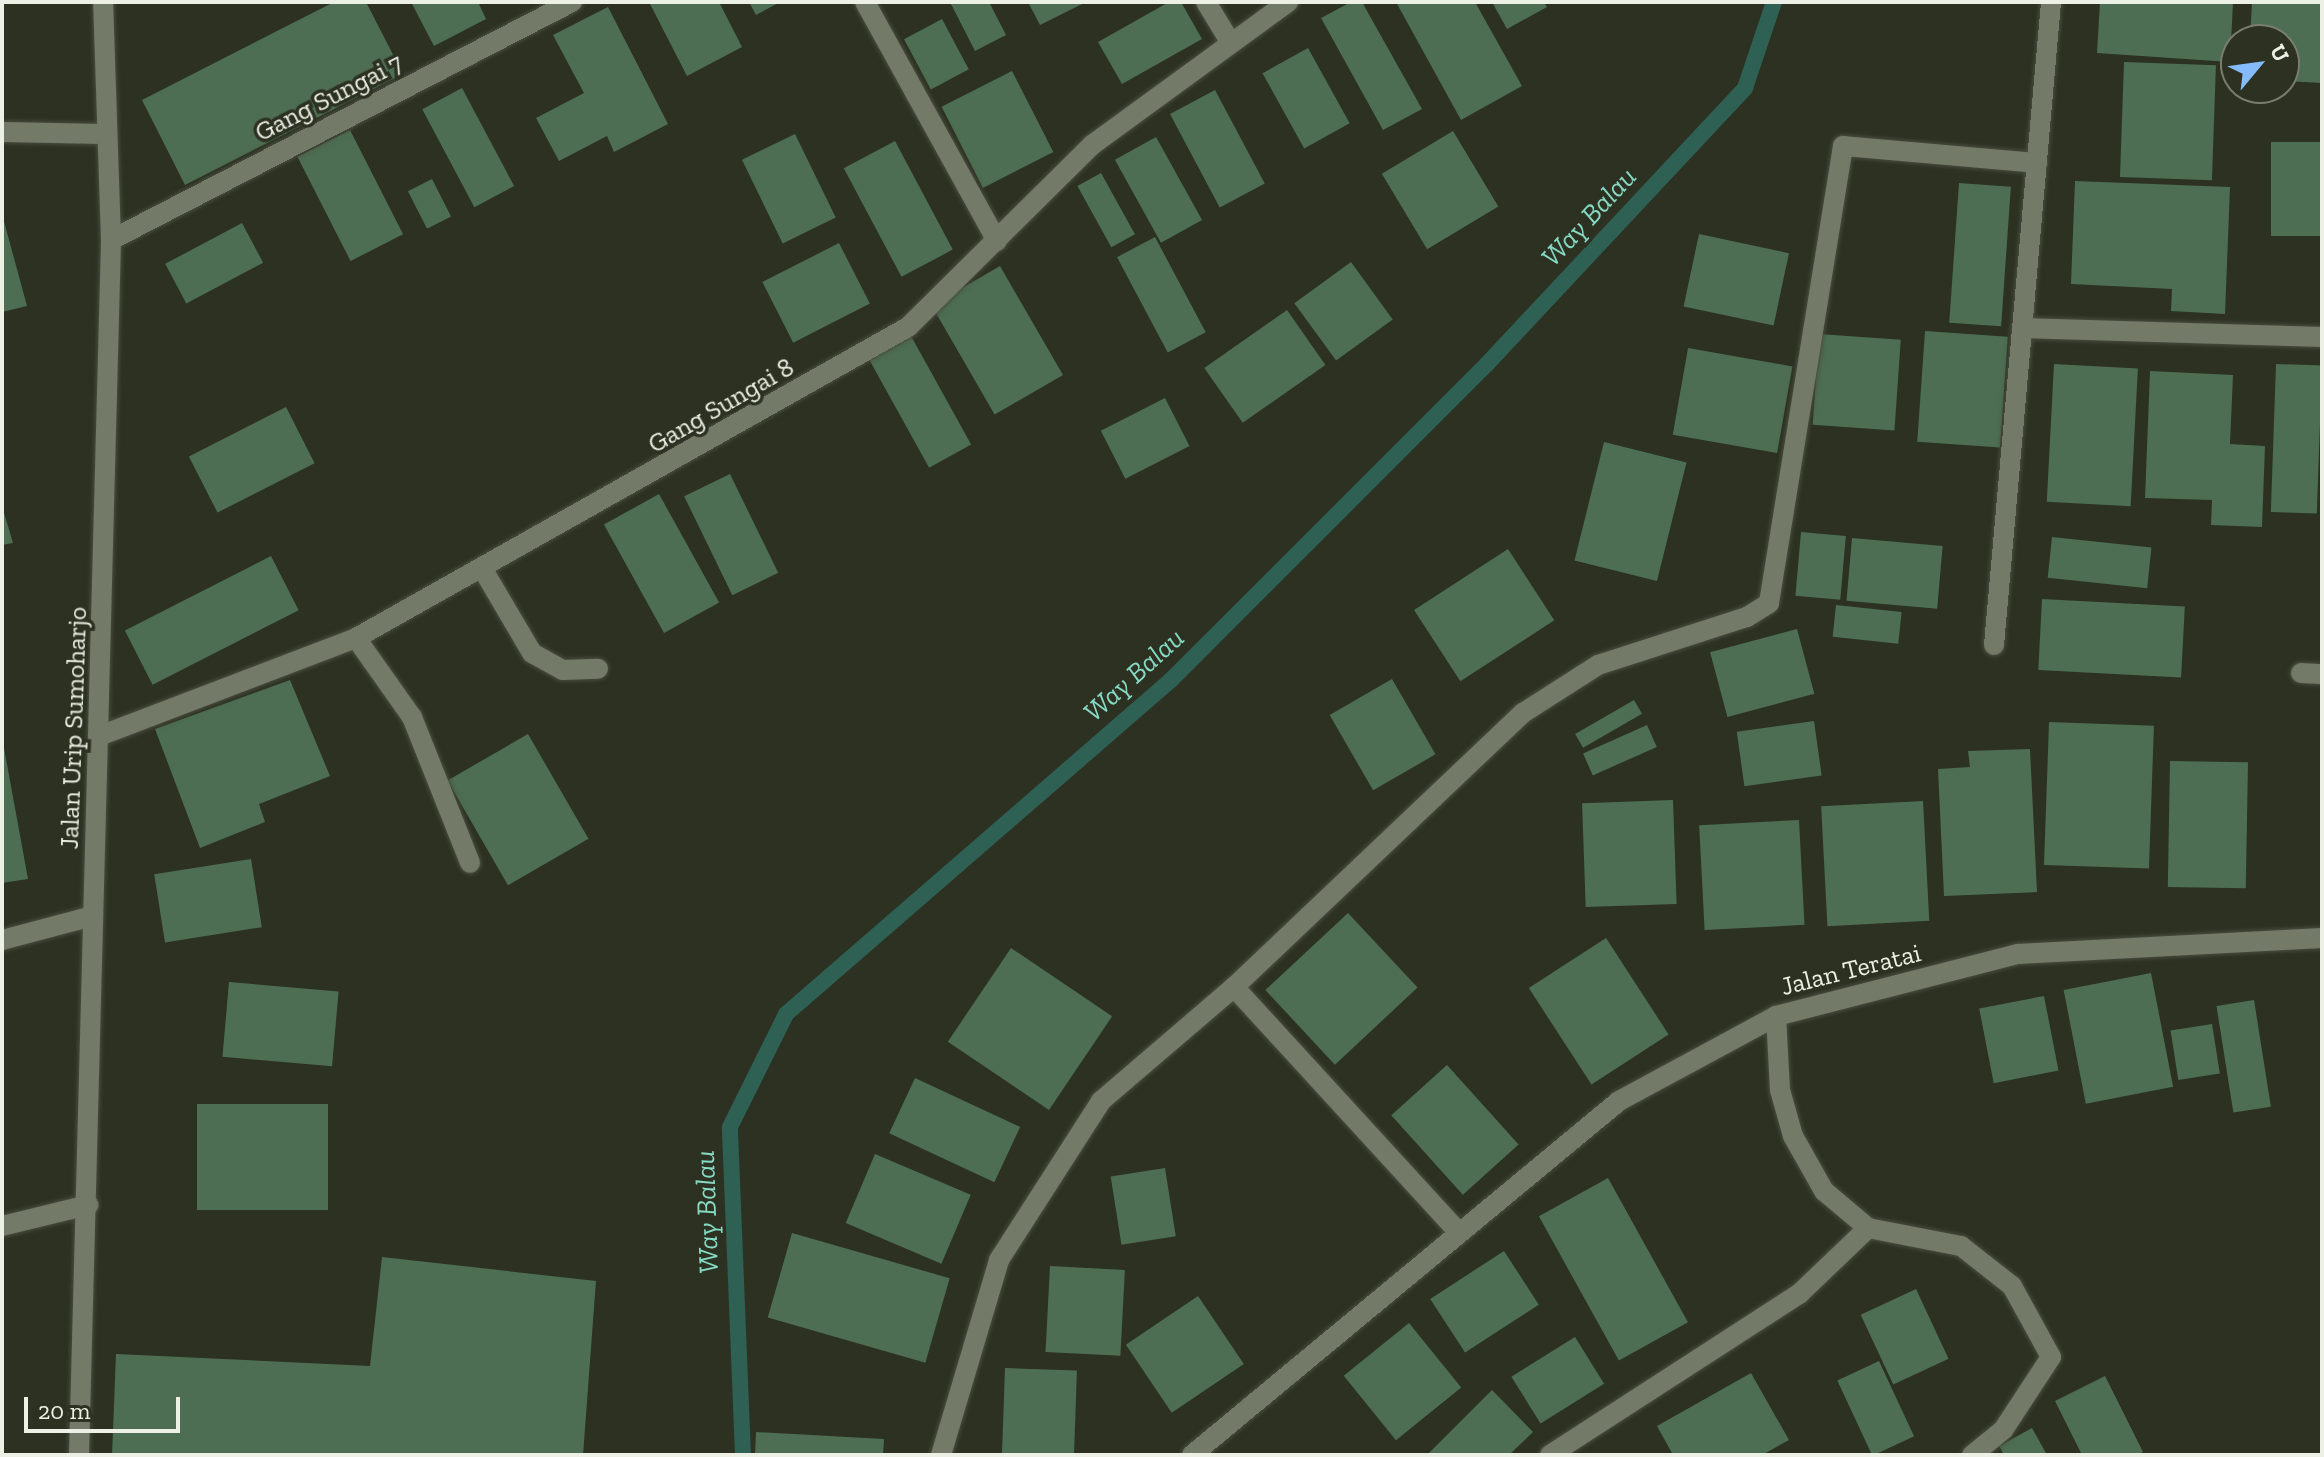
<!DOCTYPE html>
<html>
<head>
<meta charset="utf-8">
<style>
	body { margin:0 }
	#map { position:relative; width:2324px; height:1457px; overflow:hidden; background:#2c3122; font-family:"Zilla Slab",serif }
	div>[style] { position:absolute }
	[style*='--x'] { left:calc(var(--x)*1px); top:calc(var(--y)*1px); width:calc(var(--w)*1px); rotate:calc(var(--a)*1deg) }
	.stream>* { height:16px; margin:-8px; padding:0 8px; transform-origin:8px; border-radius:8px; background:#2f6054 }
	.building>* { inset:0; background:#4d6e52; transform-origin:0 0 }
	.roads { filter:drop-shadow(0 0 2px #494d3f) drop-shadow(0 0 2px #494d3f) }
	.lane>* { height:20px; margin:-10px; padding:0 10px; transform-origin:10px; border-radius:10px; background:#737a68 }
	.street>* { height:20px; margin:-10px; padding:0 10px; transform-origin:10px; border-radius:10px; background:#737a68 }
	.secondary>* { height:20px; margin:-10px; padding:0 10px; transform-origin:10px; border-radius:10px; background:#737a68 }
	span { translate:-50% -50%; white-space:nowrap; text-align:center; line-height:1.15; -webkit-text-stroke:7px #2c3122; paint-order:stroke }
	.street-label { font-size:26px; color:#ecf0e5 }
	.water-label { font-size:28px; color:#86dac4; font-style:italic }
	.frame { position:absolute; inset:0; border:4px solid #ecf0e5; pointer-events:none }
	.north { position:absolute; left:2220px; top:24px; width:80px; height:80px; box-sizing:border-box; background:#2c3122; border:2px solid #797d70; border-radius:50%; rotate:61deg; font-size:22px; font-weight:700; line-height:32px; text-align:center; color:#ecf0e5 }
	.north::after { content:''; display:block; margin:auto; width:28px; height:36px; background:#86bbfb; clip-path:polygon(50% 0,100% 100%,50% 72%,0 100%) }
	.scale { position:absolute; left:24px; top:1397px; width:156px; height:36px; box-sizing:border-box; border:4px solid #ecf0e5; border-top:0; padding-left:10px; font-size:24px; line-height:28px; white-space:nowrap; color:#ecf0e5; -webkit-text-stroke:6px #2c3122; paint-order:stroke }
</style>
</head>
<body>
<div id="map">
	<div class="stream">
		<i style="--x:743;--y:1455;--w:328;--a:-92.3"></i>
		<i style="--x:730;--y:1127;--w:126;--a:-63.6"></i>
		<i style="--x:786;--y:1014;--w:510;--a:-40.94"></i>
		<i style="--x:1171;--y:680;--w:447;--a:-45"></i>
		<i style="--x:1487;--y:364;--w:378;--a:-46.9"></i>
		<i style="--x:1745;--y:88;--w:91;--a:-71.4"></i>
	</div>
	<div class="building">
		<i style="clip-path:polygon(334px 2px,366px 2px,403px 74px,185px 185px,142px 100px)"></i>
		<i style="clip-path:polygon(411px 2px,478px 2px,486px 19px,434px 46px)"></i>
		<i style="clip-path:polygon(649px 2px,719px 2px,742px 47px,687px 76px)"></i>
		<i style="clip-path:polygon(749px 2px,780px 2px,756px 15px)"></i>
		<i style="clip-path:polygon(950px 2px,989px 2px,1006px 35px,975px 51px)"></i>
		<i style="clip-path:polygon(1028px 2px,1086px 2px,1040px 25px)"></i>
		<i style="clip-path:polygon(1169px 2px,1181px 2px,1202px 39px,1122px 84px,1098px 42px)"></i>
		<i style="clip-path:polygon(1351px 2px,1362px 2px,1422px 109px,1383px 130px,1321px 18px)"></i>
		<i style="clip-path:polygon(1396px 2px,1475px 2px,1522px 86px,1461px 120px)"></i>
		<i style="clip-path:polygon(1492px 2px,1544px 2px,1547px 7px,1507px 29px)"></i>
		<i style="clip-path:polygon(2100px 2px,2233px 2px,2230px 62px,2097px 53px)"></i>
		<i style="clip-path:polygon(2252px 2px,2322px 2px,2322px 83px,2284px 81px,2284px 40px,2250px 40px)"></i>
		<i style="clip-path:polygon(608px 7px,668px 124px,614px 152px,607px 136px,559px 161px,536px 118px,584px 93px,553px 35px)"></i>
		<i style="left:942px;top:19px;width:57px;height:43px;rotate:62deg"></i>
		<i style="left:1308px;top:48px;width:86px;height:52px;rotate:61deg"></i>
		<i style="left:2124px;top:62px;width:92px;height:115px;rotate:2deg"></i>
		<i style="left:1012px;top:71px;width:91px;height:79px;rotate:63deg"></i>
		<i style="left:462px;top:88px;width:111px;height:45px;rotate:62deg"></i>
		<i style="left:1215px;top:90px;width:106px;height:51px;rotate:62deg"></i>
		<i style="left:350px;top:130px;width:117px;height:59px;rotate:63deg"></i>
		<i style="left:1453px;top:131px;width:88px;height:83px;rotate:59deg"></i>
		<i style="left:795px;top:134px;width:93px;height:59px;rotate:64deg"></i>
		<i style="left:1156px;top:137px;width:95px;height:47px;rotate:61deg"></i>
		<i style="left:895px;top:141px;width:123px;height:58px;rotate:62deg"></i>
		<i style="left:2322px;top:142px;width:94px;height:51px;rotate:90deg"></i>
		<i style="left:1101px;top:173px;width:70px;height:27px;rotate:61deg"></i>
		<i style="left:432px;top:179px;width:42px;height:27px;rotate:63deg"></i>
		<i style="clip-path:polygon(2075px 181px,2230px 187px,2225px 314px,2171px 311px,2172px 289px,2071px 284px)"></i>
		<i style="left:1959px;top:183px;width:52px;height:140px;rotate:4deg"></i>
		<i style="clip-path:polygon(2px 214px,27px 306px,2px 312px)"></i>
		<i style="left:242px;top:223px;width:45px;height:87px;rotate:62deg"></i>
		<i style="left:1699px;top:234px;width:92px;height:74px;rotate:12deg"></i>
		<i style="left:1155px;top:237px;width:108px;height:43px;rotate:62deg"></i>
		<i style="left:839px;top:243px;width:68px;height:86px;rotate:63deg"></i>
		<i style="left:1351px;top:262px;width:71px;height:70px;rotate:54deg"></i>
		<i style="left:1000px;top:266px;width:126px;height:79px;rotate:60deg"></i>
		<i style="left:1287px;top:310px;width:67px;height:101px;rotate:55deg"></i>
		<i style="left:1925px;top:331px;width:83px;height:111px;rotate:4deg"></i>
		<i style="left:1819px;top:334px;width:82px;height:91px;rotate:4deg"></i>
		<i style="left:911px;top:336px;width:124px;height:48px;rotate:61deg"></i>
		<i style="left:1688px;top:348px;width:106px;height:88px;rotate:10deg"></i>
		<i style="left:2054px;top:364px;width:84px;height:138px;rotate:3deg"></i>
		<i style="left:2276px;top:364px;width:46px;height:148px;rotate:2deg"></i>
		<i style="clip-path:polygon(2150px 371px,2233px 375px,2230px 444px,2265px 446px,2262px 527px,2211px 525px,2212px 500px,2145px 498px)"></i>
		<i style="left:1165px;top:398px;width:54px;height:72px;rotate:63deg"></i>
		<i style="left:286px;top:407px;width:63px;height:109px;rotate:63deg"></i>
		<i style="left:1604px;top:442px;width:85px;height:122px;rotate:14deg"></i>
		<i style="left:730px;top:474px;width:110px;height:51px;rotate:64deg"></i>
		<i style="left:659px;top:494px;width:124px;height:63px;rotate:61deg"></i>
		<i style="clip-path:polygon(2px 506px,13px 543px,2px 545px)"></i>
		<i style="left:1801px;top:532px;width:45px;height:64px;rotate:5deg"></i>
		<i style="left:2052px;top:537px;width:100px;height:41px;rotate:6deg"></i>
		<i style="left:1852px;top:538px;width:91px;height:63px;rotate:5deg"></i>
		<i style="left:1508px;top:549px;width:85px;height:112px;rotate:57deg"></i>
		<i style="left:271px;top:556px;width:61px;height:164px;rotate:63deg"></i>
		<i style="left:2042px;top:599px;width:143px;height:71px;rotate:3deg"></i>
		<i style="left:1836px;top:605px;width:66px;height:32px;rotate:6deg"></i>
		<i style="left:1797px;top:629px;width:67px;height:90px;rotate:75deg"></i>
		<i style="left:1392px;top:679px;width:87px;height:72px;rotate:60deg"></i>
		<i style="clip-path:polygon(290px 680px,330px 776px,259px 804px,265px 822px,200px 848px,155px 729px)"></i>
		<i style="left:1634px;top:700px;width:16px;height:68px;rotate:60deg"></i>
		<i style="left:1814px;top:721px;width:55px;height:78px;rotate:82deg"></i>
		<i style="left:2049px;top:722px;width:105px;height:143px;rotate:2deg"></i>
		<i style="left:1647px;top:725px;width:24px;height:70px;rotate:66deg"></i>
		<i style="left:528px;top:734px;width:121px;height:93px;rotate:60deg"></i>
		<i style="clip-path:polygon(4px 748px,28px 879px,2px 883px,2px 749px)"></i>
		<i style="clip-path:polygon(2030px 749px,2037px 892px,1944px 896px,1938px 769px,1970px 767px,1968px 751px)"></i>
		<i style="left:2170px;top:761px;width:78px;height:126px;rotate:1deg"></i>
		<i style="left:1673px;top:800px;width:104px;height:91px;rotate:88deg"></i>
		<i style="left:1923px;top:801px;width:120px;height:102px;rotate:87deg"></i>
		<i style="left:1799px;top:820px;width:105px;height:100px;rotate:87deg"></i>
		<i style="left:251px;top:859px;width:69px;height:98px;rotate:81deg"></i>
		<i style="left:1348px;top:913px;width:102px;height:113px;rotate:47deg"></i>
		<i style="left:1606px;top:938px;width:115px;height:92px;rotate:57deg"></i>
		<i style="left:1011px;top:948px;width:122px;height:113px;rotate:34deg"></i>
		<i style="left:2151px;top:973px;width:116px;height:89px;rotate:79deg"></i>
		<i style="left:229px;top:982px;width:110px;height:75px;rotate:5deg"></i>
		<i style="left:2044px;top:996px;width:76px;height:66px;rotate:79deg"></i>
		<i style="left:2254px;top:1000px;width:108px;height:38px;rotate:81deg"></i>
		<i style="left:2212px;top:1024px;width:50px;height:42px;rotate:81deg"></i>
		<i style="left:1447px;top:1065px;width:107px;height:75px;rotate:48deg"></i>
		<i style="left:915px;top:1078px;width:116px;height:61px;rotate:25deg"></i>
		<i style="left:197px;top:1104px;width:131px;height:106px"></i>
		<i style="left:875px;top:1154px;width:104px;height:75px;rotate:23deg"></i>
		<i style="left:1165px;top:1168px;width:69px;height:55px;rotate:81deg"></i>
		<i style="left:1608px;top:1178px;width:165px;height:79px;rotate:61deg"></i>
		<i style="left:792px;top:1233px;width:164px;height:88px;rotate:16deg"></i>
		<i style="left:1504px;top:1251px;width:64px;height:88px;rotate:57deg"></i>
		<i style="clip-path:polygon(382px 1257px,596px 1281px,583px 1455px,112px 1455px,116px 1354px,370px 1366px)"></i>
		<i style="left:1050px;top:1266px;width:75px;height:86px;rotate:3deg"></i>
		<i style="left:1916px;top:1289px;width:77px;height:61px;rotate:65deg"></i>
		<i style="left:1198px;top:1296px;width:82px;height:87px;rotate:56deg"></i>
		<i style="left:1409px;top:1323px;width:83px;height:84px;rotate:51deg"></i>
		<i style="left:1575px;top:1337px;width:55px;height:75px;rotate:58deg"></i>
		<i style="left:1879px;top:1361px;width:83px;height:46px;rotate:65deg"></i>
		<i style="left:1005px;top:1368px;width:72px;height:87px;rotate:2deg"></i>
		<i style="clip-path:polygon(1751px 1373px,1789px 1440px,1762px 1455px,1673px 1455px,1657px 1426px)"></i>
		<i style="clip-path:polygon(2105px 1376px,2143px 1452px,2136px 1455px,2082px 1455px,2055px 1401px)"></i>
		<i style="clip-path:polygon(1492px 1390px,1533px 1432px,1509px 1455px,1427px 1455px)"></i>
		<i style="clip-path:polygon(2032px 1428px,2047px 1455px,2004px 1455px,1999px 1446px)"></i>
		<i style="clip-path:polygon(756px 1432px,884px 1439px,883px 1455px,755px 1455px)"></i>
	</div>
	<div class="roads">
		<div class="lane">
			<i style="--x:482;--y:568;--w:99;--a:59.5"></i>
			<i style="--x:532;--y:653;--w:35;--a:29"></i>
			<i style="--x:563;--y:670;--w:35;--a:-2"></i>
			<i style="--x:356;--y:638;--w:97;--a:54.7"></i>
			<i style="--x:412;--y:717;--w:157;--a:68.3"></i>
			<i style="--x:2301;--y:673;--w:21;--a:3"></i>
		</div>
		<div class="street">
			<i style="--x:865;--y:2;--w:273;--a:61.1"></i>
			<i style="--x:1206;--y:2;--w:44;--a:58.8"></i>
			<i style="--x:2;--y:132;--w:103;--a:1.1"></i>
			<i style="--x:111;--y:240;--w:519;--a:-27.31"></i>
			<i style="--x:2022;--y:328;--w:300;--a:1.7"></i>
			<i style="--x:1994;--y:645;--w:646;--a:-84.93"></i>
			<i style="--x:102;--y:735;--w:272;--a:-20.9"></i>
			<i style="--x:356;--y:638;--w:634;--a:-29.4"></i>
			<i style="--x:908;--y:327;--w:259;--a:-44.7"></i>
			<i style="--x:1092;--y:145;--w:243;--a:-36.1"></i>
			<i style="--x:2;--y:940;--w:94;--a:-14.8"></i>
			<i style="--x:1234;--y:987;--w:330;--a:47.5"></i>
			<i style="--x:1776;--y:1016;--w:74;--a:86.9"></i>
			<i style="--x:1780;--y:1090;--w:48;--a:74.2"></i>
			<i style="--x:1793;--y:1136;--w:63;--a:60.6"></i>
			<i style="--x:1824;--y:1191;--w:57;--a:40.1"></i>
			<i style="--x:1868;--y:1228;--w:95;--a:11"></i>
			<i style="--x:1961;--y:1246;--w:65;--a:38.1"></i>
			<i style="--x:2012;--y:1286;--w:81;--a:61.2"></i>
			<i style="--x:2051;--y:1357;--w:87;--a:123.3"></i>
			<i style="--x:2003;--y:1430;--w:40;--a:141"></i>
			<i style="--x:2;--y:1226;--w:89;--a:-13.7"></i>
			<i style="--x:941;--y:1455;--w:203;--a:-73.4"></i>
			<i style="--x:999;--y:1260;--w:189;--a:-57.3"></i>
			<i style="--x:1101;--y:1101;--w:175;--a:-40.6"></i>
			<i style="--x:1234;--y:987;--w:398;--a:-43.5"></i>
			<i style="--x:1523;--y:713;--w:89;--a:-32.6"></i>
			<i style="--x:1598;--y:665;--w:157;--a:-17.9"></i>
			<i style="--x:1747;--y:617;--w:26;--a:-32"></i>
			<i style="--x:1769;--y:603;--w:463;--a:-80.8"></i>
			<i style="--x:1843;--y:146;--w:195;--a:5"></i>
			<i style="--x:1192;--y:1455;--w:555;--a:-39.66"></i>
			<i style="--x:1619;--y:1101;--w:179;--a:-28.4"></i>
			<i style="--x:1776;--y:1016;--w:250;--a:-14.4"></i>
			<i style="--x:2018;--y:954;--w:304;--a:-3"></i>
			<i style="--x:1550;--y:1455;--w:297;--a:-32.9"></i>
			<i style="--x:1799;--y:1294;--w:95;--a:-43.7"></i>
		</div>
		<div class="secondary">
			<i style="--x:79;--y:1455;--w:1215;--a:-88.49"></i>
			<i style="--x:111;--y:240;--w:238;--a:-91.9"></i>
		</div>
	</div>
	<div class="street-label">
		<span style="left:329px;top:98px;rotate:-27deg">Gang Sungai 7</span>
		<span style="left:721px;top:406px;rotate:-30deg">Gang Sungai 8</span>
		<span style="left:74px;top:728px;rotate:-88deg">Jalan Urip Sumoharjo</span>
		<span style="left:1851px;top:970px;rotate:-14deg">Jalan Teratai</span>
	</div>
	<div class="water-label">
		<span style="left:1589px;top:217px;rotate:-47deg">Way Balau</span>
		<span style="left:1134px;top:675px;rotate:-42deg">Way Balau</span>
		<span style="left:707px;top:1212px;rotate:-92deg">Way Balau</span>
	</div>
	<div class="frame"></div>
	<div class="north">U</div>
	<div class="scale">20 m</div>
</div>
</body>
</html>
